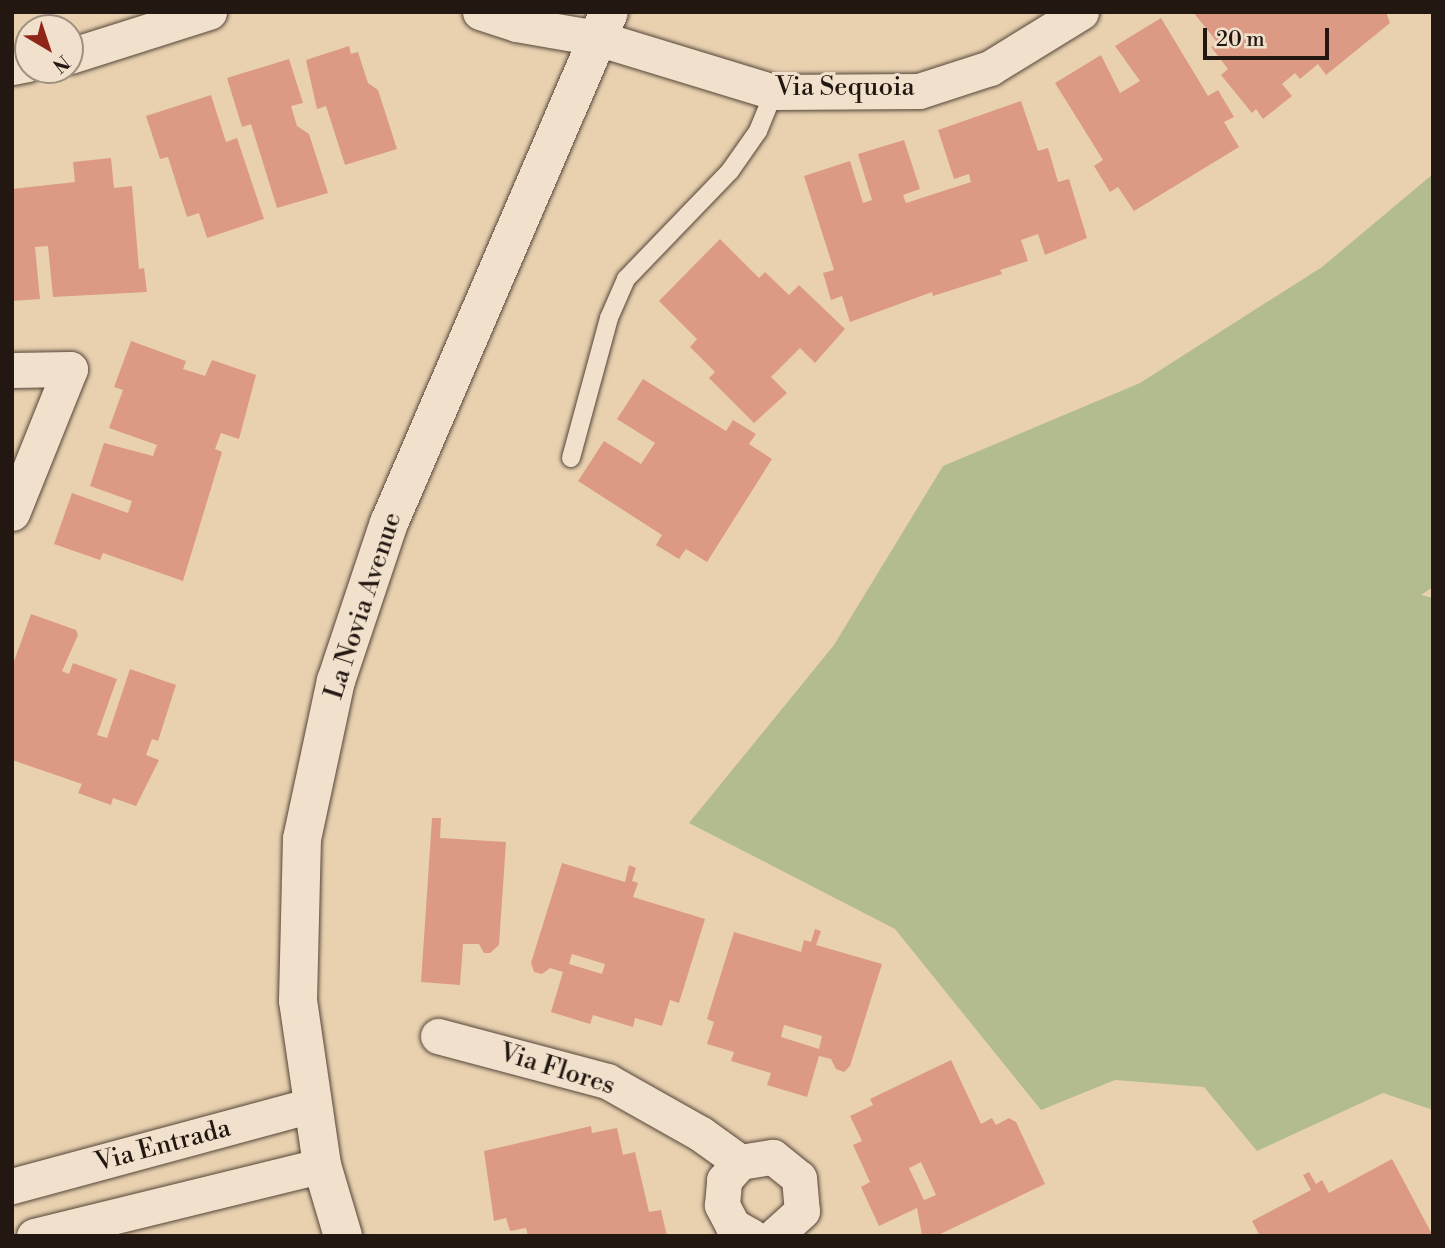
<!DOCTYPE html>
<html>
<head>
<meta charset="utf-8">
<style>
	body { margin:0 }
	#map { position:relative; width:1445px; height:1248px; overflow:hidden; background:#e9d1b0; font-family:"Libre Bodoni",serif }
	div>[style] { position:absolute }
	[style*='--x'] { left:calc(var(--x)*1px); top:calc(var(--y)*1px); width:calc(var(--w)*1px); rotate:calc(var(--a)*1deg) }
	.green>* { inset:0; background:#b3bc8e }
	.building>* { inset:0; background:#dc9a84 }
	.roads { filter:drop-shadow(0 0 2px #544639) drop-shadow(0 0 2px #544639) }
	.lane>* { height:18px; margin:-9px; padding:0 9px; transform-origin:9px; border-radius:9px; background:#f1e1cc }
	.street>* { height:35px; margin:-17.5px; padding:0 17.5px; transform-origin:17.5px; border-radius:17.5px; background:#f1e1cc }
	.secondary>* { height:38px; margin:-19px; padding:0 19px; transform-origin:19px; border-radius:19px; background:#f1e1cc }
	span { translate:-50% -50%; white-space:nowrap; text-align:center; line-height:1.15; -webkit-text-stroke:6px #f1e1cc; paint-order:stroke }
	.street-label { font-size:26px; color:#221711 }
	.frame { position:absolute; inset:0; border:14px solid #221711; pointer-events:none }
	.north { position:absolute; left:14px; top:14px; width:70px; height:70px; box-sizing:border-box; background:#f1e1cc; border:2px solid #9e9081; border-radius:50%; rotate:141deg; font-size:19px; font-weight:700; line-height:28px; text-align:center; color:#221711 }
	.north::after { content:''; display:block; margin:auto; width:24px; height:32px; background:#8f2418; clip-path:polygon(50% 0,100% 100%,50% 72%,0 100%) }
	.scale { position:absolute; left:1203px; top:28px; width:126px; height:32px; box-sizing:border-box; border:4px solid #221711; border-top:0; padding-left:9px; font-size:21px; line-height:24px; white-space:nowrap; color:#221711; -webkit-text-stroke:5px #f1e1cc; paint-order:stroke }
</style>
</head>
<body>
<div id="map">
	<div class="green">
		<i style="clip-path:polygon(1433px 174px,1433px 587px,1421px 595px,1433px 598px,1433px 1110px,1383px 1093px,1257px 1151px,1204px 1087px,1115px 1080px,1041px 1110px,895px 929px,689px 823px,834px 645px,943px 466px,1140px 383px,1322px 267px)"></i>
	</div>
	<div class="building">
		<i style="clip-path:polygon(1193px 12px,1386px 12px,1390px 23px,1326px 75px,1318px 64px,1300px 79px,1295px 73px,1282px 84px,1292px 96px,1263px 119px,1256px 109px,1252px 113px,1221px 75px,1228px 69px,1211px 47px,1217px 42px)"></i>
		<i style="clip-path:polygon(1161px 18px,1208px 96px,1218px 90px,1234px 117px,1224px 122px,1239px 147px,1134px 211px,1118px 187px,1110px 192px,1094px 166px,1103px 160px,1055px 83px,1101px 55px,1120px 93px,1140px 81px,1115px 46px)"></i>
		<i style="clip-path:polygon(349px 46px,351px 54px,358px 52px,368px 83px,378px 90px,397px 149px,345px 165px,326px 106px,317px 109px,306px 60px)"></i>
		<i style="clip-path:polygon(289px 59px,303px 103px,291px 106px,297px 126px,309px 134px,328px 193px,277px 208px,251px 124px,242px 127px,227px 78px)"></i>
		<i style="clip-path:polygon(211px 95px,226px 142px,237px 138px,264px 219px,207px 238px,199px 213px,187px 217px,168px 157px,160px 159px,146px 116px)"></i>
		<i style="clip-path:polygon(1021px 101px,1038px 151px,1048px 148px,1058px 182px,1069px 179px,1087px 238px,1045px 255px,1038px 234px,1021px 240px,1028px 261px,1000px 270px,1002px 274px,933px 296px,932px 292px,850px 322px,842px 296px,831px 300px,823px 273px,834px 270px,804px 176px,850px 161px,863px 203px,872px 200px,858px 154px,904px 140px,920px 189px,903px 195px,906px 203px,971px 182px,969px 174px,954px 179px,938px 130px)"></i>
		<i style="clip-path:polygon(111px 158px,114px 188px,132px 186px,139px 269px,144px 268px,147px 292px,53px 297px,48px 246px,35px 247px,40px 299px,12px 301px,12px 189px,75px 182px,73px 162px)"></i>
		<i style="clip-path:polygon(720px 239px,759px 278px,765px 272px,789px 295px,799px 285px,845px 329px,815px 363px,800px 348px,771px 377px,787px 393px,754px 423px,709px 378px,715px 372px,690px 347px,697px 339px,659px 301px)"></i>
		<i style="clip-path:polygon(131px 341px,186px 361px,183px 369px,205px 376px,212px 360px,256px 375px,239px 439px,221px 433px,215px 449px,222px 452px,183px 581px,103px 553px,100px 560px,54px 544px,72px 493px,128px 513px,132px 501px,90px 486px,104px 443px,153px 456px,157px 445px,109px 428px,123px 390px,114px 387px)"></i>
		<i style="clip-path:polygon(643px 379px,726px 431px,733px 420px,756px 434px,749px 444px,772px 459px,707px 562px,686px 549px,679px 559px,656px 545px,662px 535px,578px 481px,604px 441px,641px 464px,655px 443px,617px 419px)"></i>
		<i style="clip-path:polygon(31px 614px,76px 630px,78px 635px,62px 671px,69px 674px,73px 663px,117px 679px,97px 735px,107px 738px,130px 669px,176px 685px,158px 741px,152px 739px,146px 755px,159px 760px,136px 806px,113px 798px,111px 805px,78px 793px,82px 784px,12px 760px,12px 667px)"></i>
		<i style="clip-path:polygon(432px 818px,441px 818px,440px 838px,506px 842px,499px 945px,490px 953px,484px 953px,479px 944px,463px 944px,460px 985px,421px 982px)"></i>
		<i style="clip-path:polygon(evenodd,562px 863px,625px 882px,629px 865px,636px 868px,632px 881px,638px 883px,633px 897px,705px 919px,679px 1003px,670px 1000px,662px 1026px,635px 1018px,633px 1027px,593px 1015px,590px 1024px,551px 1012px,563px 972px,550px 968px,542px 974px,534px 972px,531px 963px,562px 863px,572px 954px,605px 964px,602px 974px,569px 964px,572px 954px)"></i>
		<i style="clip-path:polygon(evenodd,815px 929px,821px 931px,816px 945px,882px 964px,850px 1066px,844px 1072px,836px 1069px,831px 1059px,819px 1056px,807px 1097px,767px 1085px,771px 1073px,731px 1061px,734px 1052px,707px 1044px,714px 1022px,707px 1019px,734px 932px,801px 952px,804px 940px,811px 942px,815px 929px,784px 1025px,822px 1036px,819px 1049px,781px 1037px,784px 1025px)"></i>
		<i style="clip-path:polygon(evenodd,951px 1060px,981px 1124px,992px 1118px,996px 1125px,1009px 1118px,1016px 1122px,1045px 1184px,936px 1236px,922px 1235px,917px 1208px,879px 1226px,861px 1187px,870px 1182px,853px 1145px,862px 1141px,850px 1116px,873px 1105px,870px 1099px,951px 1060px,921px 1162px,936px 1195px,924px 1200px,909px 1168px,921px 1162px)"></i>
		<i style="clip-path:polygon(591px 1126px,592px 1133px,617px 1128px,623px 1155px,635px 1152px,649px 1212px,661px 1210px,667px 1236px,528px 1236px,526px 1228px,510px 1231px,506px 1218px,494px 1221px,484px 1151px)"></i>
		<i style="clip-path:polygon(1392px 1159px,1433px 1236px,1260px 1236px,1252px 1221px,1311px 1190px,1303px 1175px,1309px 1172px,1316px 1184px,1322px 1180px,1329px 1193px)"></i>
	</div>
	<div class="roads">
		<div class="lane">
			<i style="--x:571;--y:458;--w:145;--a:-74.8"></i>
			<i style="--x:609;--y:318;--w:43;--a:-66.4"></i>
			<i style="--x:626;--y:279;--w:150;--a:-46.1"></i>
			<i style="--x:730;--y:171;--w:49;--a:-55"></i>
			<i style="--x:758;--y:131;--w:42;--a:-67.7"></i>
		</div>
		<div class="street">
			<i style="--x:480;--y:12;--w:38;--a:18"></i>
			<i style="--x:516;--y:24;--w:82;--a:9.8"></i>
			<i style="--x:597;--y:38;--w:185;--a:17"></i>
			<i style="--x:774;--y:92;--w:145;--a:-0.4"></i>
			<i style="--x:919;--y:91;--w:75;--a:-17.9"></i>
			<i style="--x:990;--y:68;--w:107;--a:-31.6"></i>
			<i style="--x:70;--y:56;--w:146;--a:-17.6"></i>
			<i style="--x:12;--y:67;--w:16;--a:-11"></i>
			<i style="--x:12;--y:370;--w:58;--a:-1"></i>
			<i style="--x:70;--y:369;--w:155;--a:111.9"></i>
			<i style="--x:438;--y:1036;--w:175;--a:14.9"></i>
			<i style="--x:607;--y:1081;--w:108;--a:29.4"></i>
			<i style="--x:701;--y:1134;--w:48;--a:35.7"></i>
			<i style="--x:12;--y:1186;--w:312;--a:-15.1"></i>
			<i style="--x:34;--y:1236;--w:297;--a:-13.8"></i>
			<i style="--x:751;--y:1236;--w:21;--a:-151"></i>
			<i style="--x:733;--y:1226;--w:24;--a:-118"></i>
			<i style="--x:722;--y:1205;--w:25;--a:-85"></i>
			<i style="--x:724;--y:1180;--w:24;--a:-48"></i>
			<i style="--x:740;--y:1162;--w:33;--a:-9"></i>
			<i style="--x:773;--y:1157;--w:33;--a:39"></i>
			<i style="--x:799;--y:1178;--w:33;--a:85"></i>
			<i style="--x:802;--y:1211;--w:38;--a:138"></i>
		</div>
		<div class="secondary">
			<i style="--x:343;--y:1236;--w:74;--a:-106.5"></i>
			<i style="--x:322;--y:1165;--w:166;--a:-98.3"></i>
			<i style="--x:298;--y:1001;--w:162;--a:-88.6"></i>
			<i style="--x:302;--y:839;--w:162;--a:-77.9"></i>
			<i style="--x:336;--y:681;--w:167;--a:-71.5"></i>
			<i style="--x:389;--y:523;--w:556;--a:-66.71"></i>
		</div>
	</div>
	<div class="street-label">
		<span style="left:845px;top:88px">Via Sequoia</span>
		<span style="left:364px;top:606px;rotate:-72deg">La Novia Avenue</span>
		<span style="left:557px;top:1070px;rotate:17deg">Via Flores</span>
		<span style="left:163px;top:1146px;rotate:-15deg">Via Entrada</span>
	</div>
	<div class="frame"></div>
	<div class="north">N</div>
	<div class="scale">20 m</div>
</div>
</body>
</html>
